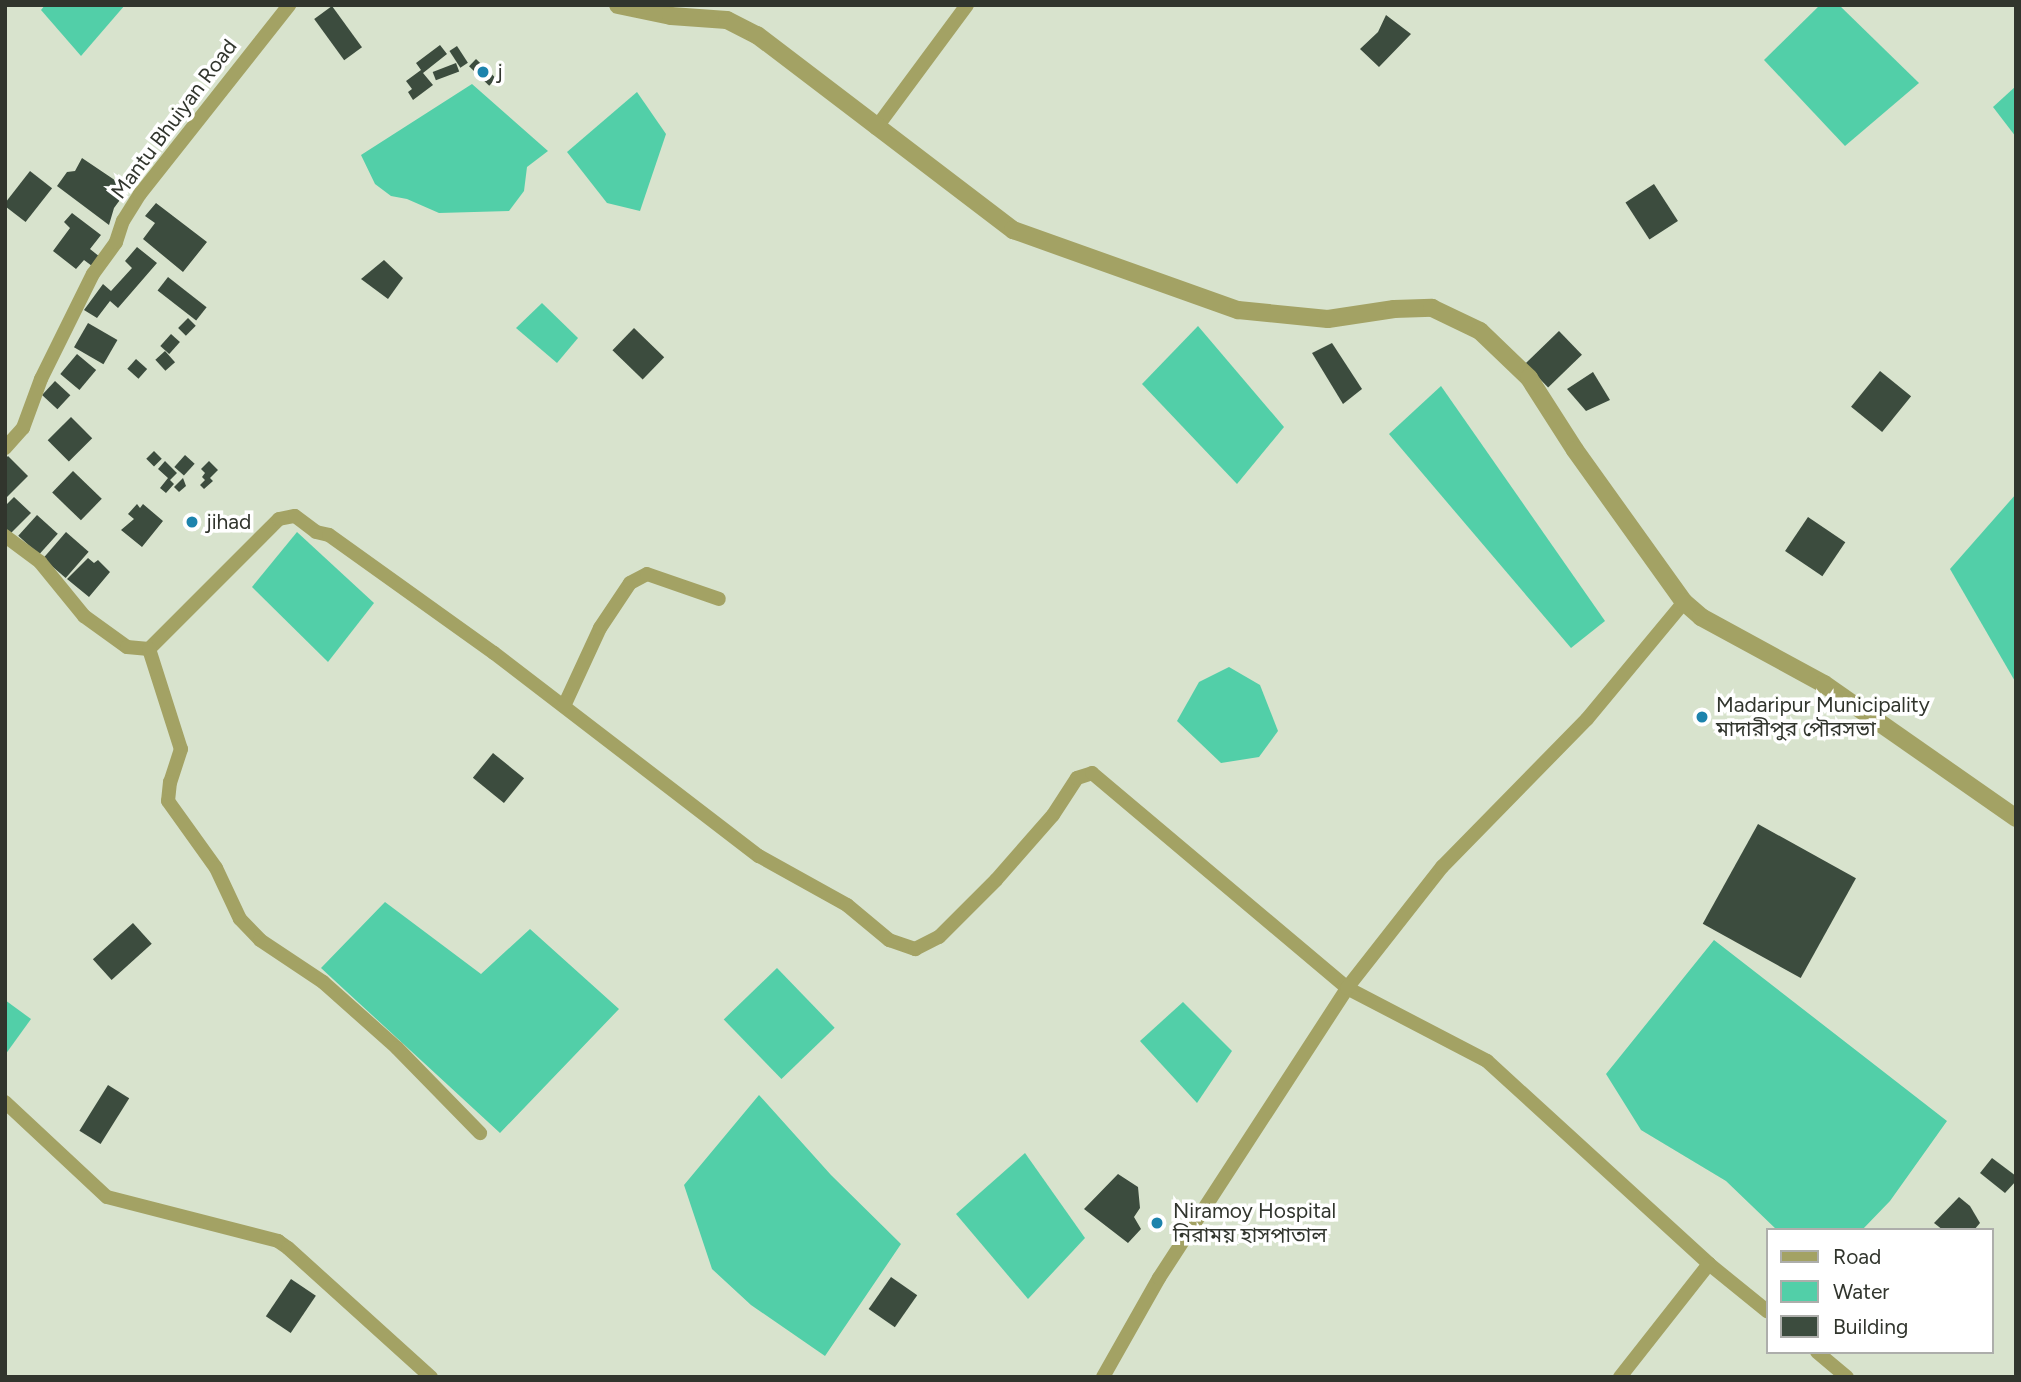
<!DOCTYPE html>
<html>
<head>
<meta charset="utf-8">
<style>
	body { margin:0 }
	#map { position:relative; width:2021px; height:1382px; overflow:hidden; background:#d8e3cd; font-family:Figtree,"Noto Sans Bengali",sans-serif }
	div>[style] { position:absolute }
	[style*='--x'] { left:calc(var(--x)*1px); top:calc(var(--y)*1px); width:calc(var(--w)*1px); rotate:calc(var(--a)*1deg) }
	.water>* { inset:0; background:#52cfa8; transform-origin:0 0 }
	.building>* { inset:0; background:#3c4c3e; transform-origin:0 0 }
	.minor>* { height:14px; margin:-7px; padding:0 7px; transform-origin:7px; border-radius:7px; background:#a3a264 }
	.tertiary>* { height:18px; margin:-9px; padding:0 9px; transform-origin:9px; border-radius:9px; background:#a3a264 }
	.dots>* { width:19px; height:19px; translate:-50% -50%; box-sizing:border-box; border:4px solid #fff; border-radius:50% }
	span { translate:-50% -50%; white-space:nowrap; text-align:center; line-height:1.15; -webkit-text-stroke:7px #fff; paint-order:stroke }
	.poi-label { font-size:21px; color:#31352d }
	.left { translate:0 -50%; text-align:left }
	.street-label { font-size:21px; color:#31352d }
	.frame { position:absolute; inset:0; border:7px solid #31352d; pointer-events:none }
	.legend { position:absolute; left:1766px; top:1228px; width:228px; height:126px; box-sizing:border-box; background:#fff; border:2px solid #adaeab; margin:0; padding:9px 12px; list-style:none; font-size:21px; color:#31352d }
	.legend li { display:flex; align-items:center; gap:14px; height:35px }
	.legend b { width:35px; border:2px solid #adaeab }
</style>
</head>
<body>
<div id="map">
	<div class="water">
		<i style="clip-path:polygon(45px 5px,125px 5px,81px 56px,41px 10px)"></i>
		<i style="clip-path:polygon(1820px 5px,1839px 5px,1919px 83px,1845px 146px,1764px 60px)"></i>
		<i style="clip-path:polygon(472px 84px,548px 151px,527px 167px,524px 191px,509px 211px,439px 213px,407px 199px,391px 196px,375px 184px,361px 155px)"></i>
		<i style="clip-path:polygon(2016px 86px,2016px 137px,1993px 107px)"></i>
		<i style="clip-path:polygon(637px 92px,666px 134px,640px 211px,607px 203px,567px 152px)"></i>
		<i style="clip-path:polygon(542px 303px,578px 338px,557px 363px,516px 328px)"></i>
		<i style="clip-path:polygon(1198px 326px,1284px 427px,1237px 484px,1142px 384px)"></i>
		<i style="clip-path:polygon(1441px 386px,1605px 621px,1571px 648px,1389px 434px)"></i>
		<i style="clip-path:polygon(2016px 494px,2016px 683px,1950px 569px)"></i>
		<i style="clip-path:polygon(297px 532px,374px 603px,328px 662px,252px 587px)"></i>
		<i style="clip-path:polygon(1229px 667px,1260px 685px,1278px 731px,1259px 757px,1221px 763px,1177px 721px,1199px 682px)"></i>
		<i style="clip-path:polygon(385px 902px,481px 974px,530px 929px,619px 1009px,500px 1133px,321px 968px)"></i>
		<i style="clip-path:polygon(1714px 940px,1947px 1121px,1890px 1201px,1862px 1230px,1777px 1230px,1726px 1181px,1641px 1130px,1606px 1074px)"></i>
		<i style="left:777px;top:968px;width:83px;height:74px;rotate:46deg"></i>
		<i style="clip-path:polygon(5px 1000px,31px 1019px,5px 1055px)"></i>
		<i style="clip-path:polygon(1183px 1002px,1232px 1051px,1197px 1103px,1140px 1041px)"></i>
		<i style="clip-path:polygon(759px 1095px,831px 1175px,901px 1244px,825px 1356px,751px 1305px,712px 1269px,684px 1185px)"></i>
		<i style="clip-path:polygon(1025px 1153px,1085px 1238px,1028px 1299px,956px 1214px)"></i>
	</div>
	<div class="building">
		<i style="left:332px;top:6px;width:51px;height:22px;rotate:54deg"></i>
		<i style="clip-path:polygon(1386px 15px,1411px 34px,1379px 67px,1360px 49px,1378px 32px)"></i>
		<i style="clip-path:polygon(440px 45px,447px 54px,423px 73px,433px 85px,413px 100px,408px 92px,412px 89px,406px 81px,421px 70px,416px 63px)"></i>
		<i style="left:457px;top:46px;width:20px;height:9px;rotate:57deg"></i>
		<i style="left:476px;top:59px;width:28px;height:10px;rotate:44deg"></i>
		<i style="left:456px;top:63px;width:9px;height:25px;rotate:69deg"></i>
		<i style="clip-path:polygon(82px 158px,128px 189px,114px 208px,109px 225px,57px 186px,67px 172px,75px 171px)"></i>
		<i style="left:30px;top:171px;width:28px;height:43px;rotate:38deg"></i>
		<i style="left:1654px;top:184px;width:44px;height:34px;rotate:57deg"></i>
		<i style="clip-path:polygon(156px 203px,207px 242px,183px 272px,143px 239px,155px 223px,145px 216px)"></i>
		<i style="clip-path:polygon(72px 213px,101px 235px,90px 249px,100px 257px,92px 266px,84px 260px,76px 269px,53px 251px,70px 228px,64px 222px)"></i>
		<i style="clip-path:polygon(137px 247px,157px 263px,118px 308px,110px 301px,97px 318px,84px 310px,103px 284px,111px 291px,132px 268px,125px 261px)"></i>
		<i style="clip-path:polygon(384px 260px,403px 278px,388px 299px,361px 279px)"></i>
		<i style="left:168px;top:277px;width:49px;height:17px;rotate:38deg"></i>
		<i style="left:188px;top:318px;width:11px;height:14px;rotate:45deg"></i>
		<i style="left:88px;top:323px;width:34px;height:28px;rotate:30deg"></i>
		<i style="left:634px;top:328px;width:42px;height:31px;rotate:44deg"></i>
		<i style="left:1559px;top:331px;width:33px;height:47px;rotate:46deg"></i>
		<i style="left:171px;top:334px;width:12px;height:16px;rotate:42deg"></i>
		<i style="clip-path:polygon(1332px 343px,1362px 389px,1343px 404px,1312px 353px)"></i>
		<i style="left:165px;top:351px;width:15px;height:13px;rotate:48deg"></i>
		<i style="left:77px;top:354px;width:25px;height:26px;rotate:40deg"></i>
		<i style="left:136px;top:359px;width:15px;height:13px;rotate:42deg"></i>
		<i style="left:1880px;top:371px;width:40px;height:46px;rotate:39deg"></i>
		<i style="clip-path:polygon(1593px 372px,1610px 400px,1586px 411px,1567px 389px)"></i>
		<i style="left:55px;top:381px;width:21px;height:19px;rotate:43deg"></i>
		<i style="left:71px;top:417px;width:30px;height:33px;rotate:45deg"></i>
		<i style="left:154px;top:451px;width:11px;height:11px;rotate:45deg"></i>
		<i style="left:185px;top:455px;width:13px;height:16px;rotate:42deg"></i>
		<i style="clip-path:polygon(8px 456px,28px 476px,5px 499px,5px 459px)"></i>
		<i style="clip-path:polygon(165px 461px,177px 473px,170px 480px,174px 484px,166px 493px,160px 488px,168px 478px,158px 469px)"></i>
		<i style="clip-path:polygon(209px 461px,218px 470px,210px 478px,213px 481px,204px 489px,200px 485px,205px 480px,202px 477px,205px 473px,201px 469px)"></i>
		<i style="left:73px;top:471px;width:40px;height:30px;rotate:44deg"></i>
		<i style="clip-path:polygon(183px 478px,186px 486px,179px 492px,174px 487px)"></i>
		<i style="clip-path:polygon(14px 497px,31px 513px,11px 533px,5px 528px,5px 506px)"></i>
		<i style="clip-path:polygon(137px 504px,140px 508px,143px 504px,163px 521px,142px 547px,121px 530px,134px 519px,128px 514px)"></i>
		<i style="left:37px;top:515px;width:28px;height:28px;rotate:42deg"></i>
		<i style="clip-path:polygon(193px 515px,199px 520px,190px 529px,185px 524px)"></i>
		<i style="left:1808px;top:517px;width:45px;height:41px;rotate:34deg"></i>
		<i style="left:66px;top:532px;width:30px;height:35px;rotate:41deg"></i>
		<i style="clip-path:polygon(88px 558px,94px 563px,98px 560px,110px 572px,89px 597px,67px 579px)"></i>
		<i style="left:493px;top:753px;width:40px;height:32px;rotate:39deg"></i>
		<i style="left:1758px;top:824px;width:112px;height:114px;rotate:29deg"></i>
		<i style="left:133px;top:923px;width:28px;height:54px;rotate:48deg"></i>
		<i style="left:108px;top:1085px;width:25px;height:54px;rotate:32deg"></i>
		<i style="clip-path:polygon(1992px 1158px,2016px 1176px,2016px 1181px,2005px 1193px,1980px 1173px)"></i>
		<i style="clip-path:polygon(1118px 1174px,1138px 1187px,1140px 1208px,1134px 1217px,1141px 1229px,1128px 1243px,1084px 1209px)"></i>
		<i style="clip-path:polygon(1959px 1197px,1970px 1206px,1980px 1223px,1974px 1230px,1943px 1230px,1934px 1223px)"></i>
		<i style="left:891px;top:1277px;width:32px;height:39px;rotate:35deg"></i>
		<i style="left:291px;top:1279px;width:30px;height:45px;rotate:34deg"></i>
	</div>
	<div class="minor">
		<i style="--x:876;--y:128;--w:153;--a:-53.5"></i>
		<i style="--x:5;--y:448;--w:27;--a:-48"></i>
		<i style="--x:23;--y:428;--w:52;--a:-69.8"></i>
		<i style="--x:41;--y:379;--w:117;--a:-63.7"></i>
		<i style="--x:93;--y:274;--w:39;--a:-54"></i>
		<i style="--x:116;--y:242;--w:22;--a:-72"></i>
		<i style="--x:123;--y:221;--w:32;--a:-58"></i>
		<i style="--x:140;--y:194;--w:241;--a:-51.7"></i>
		<i style="--x:5;--y:536;--w:44;--a:36.6"></i>
		<i style="--x:40;--y:562;--w:70;--a:50.8"></i>
		<i style="--x:84;--y:616;--w:53;--a:35.8"></i>
		<i style="--x:127;--y:647;--w:22;--a:5"></i>
		<i style="--x:149;--y:649;--w:184;--a:-45"></i>
		<i style="--x:279;--y:519;--w:16;--a:-11"></i>
		<i style="--x:295;--y:516;--w:26;--a:37"></i>
		<i style="--x:316;--y:532;--w:13;--a:13"></i>
		<i style="--x:329;--y:535;--w:203;--a:35.6"></i>
		<i style="--x:494;--y:653;--w:334;--a:37.5"></i>
		<i style="--x:759;--y:856;--w:101;--a:29.1"></i>
		<i style="--x:847;--y:905;--w:55;--a:39.8"></i>
		<i style="--x:889;--y:940;--w:28;--a:19"></i>
		<i style="--x:915;--y:949;--w:27;--a:-27"></i>
		<i style="--x:939;--y:937;--w:81;--a:-45"></i>
		<i style="--x:996;--y:880;--w:86;--a:-48.8"></i>
		<i style="--x:1053;--y:815;--w:44;--a:-57"></i>
		<i style="--x:1077;--y:778;--w:16;--a:-18"></i>
		<i style="--x:1092;--y:773;--w:334;--a:40.1"></i>
		<i style="--x:1347;--y:988;--w:158;--a:27.5"></i>
		<i style="--x:1487;--y:1061;--w:301;--a:42.4"></i>
		<i style="--x:1709;--y:1264;--w:75;--a:39"></i>
		<i style="--x:149;--y:649;--w:105;--a:72.3"></i>
		<i style="--x:181;--y:749;--w:35;--a:108"></i>
		<i style="--x:170;--y:782;--w:19;--a:96"></i>
		<i style="--x:168;--y:801;--w:82;--a:54.4"></i>
		<i style="--x:216;--y:868;--w:56;--a:64.8"></i>
		<i style="--x:240;--y:919;--w:29;--a:46"></i>
		<i style="--x:260;--y:940;--w:76;--a:33.7"></i>
		<i style="--x:323;--y:982;--w:99;--a:41.7"></i>
		<i style="--x:397;--y:1048;--w:119;--a:45.7"></i>
		<i style="--x:564;--y:706;--w:86;--a:-65.2"></i>
		<i style="--x:600;--y:628;--w:54;--a:-56.3"></i>
		<i style="--x:630;--y:583;--w:19;--a:-28"></i>
		<i style="--x:647;--y:574;--w:76;--a:19.1"></i>
		<i style="--x:5;--y:1102;--w:139;--a:43"></i>
		<i style="--x:107;--y:1197;--w:177;--a:14.4"></i>
		<i style="--x:278;--y:1241;--w:12;--a:35"></i>
		<i style="--x:288;--y:1248;--w:193;--a:42.1"></i>
		<i style="--x:1817;--y:1352;--w:39;--a:40"></i>
		<i style="--x:1103;--y:1377;--w:114;--a:-60.5"></i>
		<i style="--x:1159;--y:1278;--w:346;--a:-57"></i>
		<i style="--x:1347;--y:988;--w:154;--a:-51.9"></i>
		<i style="--x:1442;--y:867;--w:207;--a:-45.6"></i>
		<i style="--x:1587;--y:719;--w:152;--a:-50.3"></i>
		<i style="--x:1620;--y:1377;--w:144;--a:-51.8"></i>
	</div>
	<div class="tertiary">
		<i style="--x:618;--y:5;--w:54;--a:11.7"></i>
		<i style="--x:671;--y:16;--w:56;--a:4.1"></i>
		<i style="--x:727;--y:20;--w:34;--a:27"></i>
		<i style="--x:757;--y:35;--w:322;--a:37.3"></i>
		<i style="--x:1013;--y:230;--w:239;--a:19.6"></i>
		<i style="--x:1238;--y:310;--w:90;--a:5.7"></i>
		<i style="--x:1328;--y:319;--w:67;--a:-8.6"></i>
		<i style="--x:1394;--y:309;--w:38;--a:-2"></i>
		<i style="--x:1432;--y:308;--w:53;--a:25.6"></i>
		<i style="--x:1480;--y:331;--w:68;--a:43.8"></i>
		<i style="--x:1529;--y:378;--w:85;--a:57.4"></i>
		<i style="--x:1575;--y:450;--w:187;--a:54.4"></i>
		<i style="--x:1684;--y:602;--w:23;--a:41"></i>
		<i style="--x:1701;--y:617;--w:140;--a:28.6"></i>
		<i style="--x:1824;--y:684;--w:234;--a:34.9"></i>
	</div>
	<div class="dots">
		<i style="left:483px;top:72px;background:#1c83ac"></i>
		<i style="left:192px;top:522px;background:#1c83ac"></i>
		<i style="left:1702px;top:717px;background:#1c83ac"></i>
		<i style="left:1157px;top:1223px;background:#1c83ac"></i>
	</div>
	<div class="poi-label">
		<span class="left" style="left:497px;top:72px">j</span>
		<span class="left" style="left:206px;top:522px">jihad</span>
		<span class="left" style="left:1716px;top:717px">Madaripur Municipality<br>মাদারীপুর পৌরসভা</span>
		<span class="left" style="left:1173px;top:1223px">Niramoy Hospital<br>নিরাময় হাসপাতাল</span>
	</div>
	<div class="street-label">
		<span style="left:174px;top:119px;rotate:-53deg">Mantu Bhuiyan Road</span>
	</div>
	<div class="frame"></div>
	<ul class="legend">
	<li><b style="height:9px;background:#a3a264"></b>Road</li>
	<li><b style="height:19px;background:#52cfa8"></b>Water</li>
	<li><b style="height:19px;background:#3c4c3e"></b>Building</li>
	</ul>
</div>
</body>
</html>
